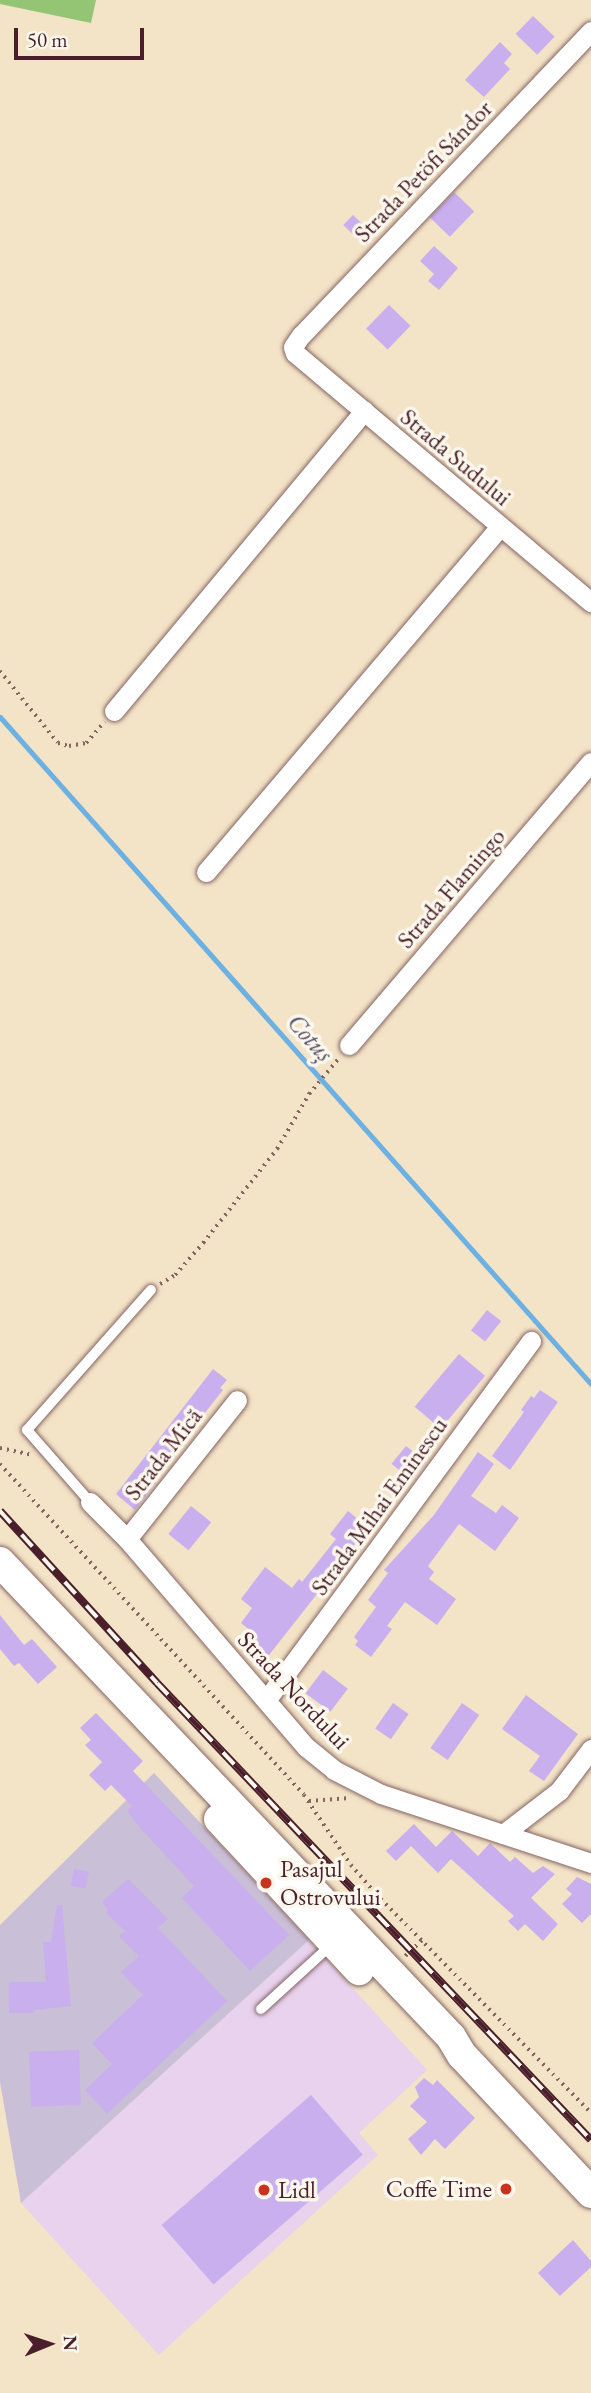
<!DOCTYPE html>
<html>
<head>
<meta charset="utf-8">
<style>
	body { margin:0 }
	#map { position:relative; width:591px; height:2393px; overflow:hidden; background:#f3e3c7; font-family:"EB Garamond",serif }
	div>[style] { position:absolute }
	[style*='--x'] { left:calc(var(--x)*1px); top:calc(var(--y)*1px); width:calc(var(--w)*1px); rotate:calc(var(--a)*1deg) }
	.built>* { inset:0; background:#e8d2ee }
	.industrial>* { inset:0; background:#c9bfd7 }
	.green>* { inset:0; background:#93c575 }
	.stream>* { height:5px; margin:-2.5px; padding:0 2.5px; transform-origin:2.5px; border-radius:2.5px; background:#6db0e2 }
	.building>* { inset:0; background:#c9afee; transform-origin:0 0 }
	.path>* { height:3.5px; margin-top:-1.75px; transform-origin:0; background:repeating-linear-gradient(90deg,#856462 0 2px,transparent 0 7px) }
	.roads { filter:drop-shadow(0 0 2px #856462) drop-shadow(0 0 2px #856462) }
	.service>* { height:10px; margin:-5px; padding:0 5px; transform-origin:5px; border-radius:5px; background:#fff }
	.minor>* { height:19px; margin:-9.5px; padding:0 9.5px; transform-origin:9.5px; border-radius:9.5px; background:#fff }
	.primary>* { height:30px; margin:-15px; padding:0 15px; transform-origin:15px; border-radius:15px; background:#fff }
	.rail>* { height:8px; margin-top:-4px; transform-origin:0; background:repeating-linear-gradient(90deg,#fbf7ec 0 16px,#4a1f2b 0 32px); box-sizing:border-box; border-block:2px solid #4a1f2b }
	.dots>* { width:19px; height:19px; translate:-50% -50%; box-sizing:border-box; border:4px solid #fbf7ec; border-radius:50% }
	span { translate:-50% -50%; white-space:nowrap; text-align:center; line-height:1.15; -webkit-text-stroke:7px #fbf7ec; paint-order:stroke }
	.street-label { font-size:24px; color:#4a1f2b }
	.poi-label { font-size:24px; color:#4a1f2b }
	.left { translate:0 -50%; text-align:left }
	.right { translate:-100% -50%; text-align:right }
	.water-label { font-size:26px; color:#56526b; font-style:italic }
	.north { position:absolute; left:14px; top:2309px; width:70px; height:70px; -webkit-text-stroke:5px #fbf7ec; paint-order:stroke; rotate:88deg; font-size:19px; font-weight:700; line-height:28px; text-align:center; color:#4a1f2b }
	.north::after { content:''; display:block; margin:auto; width:24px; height:32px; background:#4a1f2b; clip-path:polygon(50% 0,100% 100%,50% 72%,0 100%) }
	.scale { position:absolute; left:14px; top:28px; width:130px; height:32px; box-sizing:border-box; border:4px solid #4a1f2b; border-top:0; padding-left:9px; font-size:21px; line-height:24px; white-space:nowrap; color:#4a1f2b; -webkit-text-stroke:5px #fbf7ec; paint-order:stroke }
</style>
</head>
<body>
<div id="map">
	<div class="built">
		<i style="clip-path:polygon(309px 1940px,427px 2070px,359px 2133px,378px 2155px,159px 2355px,21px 2203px)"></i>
	</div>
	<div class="industrial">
		<i style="clip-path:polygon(154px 1773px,309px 1940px,21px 2203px,0 2082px,0 1925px)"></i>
	</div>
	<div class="green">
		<i style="clip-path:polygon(0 0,96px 0,91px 23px,0 4px)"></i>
	</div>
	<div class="stream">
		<i style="--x:0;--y:717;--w:891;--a:48.46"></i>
	</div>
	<div class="building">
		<i style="left:533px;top:16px;width:30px;height:25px;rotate:44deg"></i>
		<i style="clip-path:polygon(500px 42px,512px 54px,504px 63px,510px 69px,484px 97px,465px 80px)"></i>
		<i style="left:454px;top:192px;width:28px;height:35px;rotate:44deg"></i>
		<i style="left:353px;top:215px;width:28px;height:14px;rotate:44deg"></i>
		<i style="clip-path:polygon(434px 246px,458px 268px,439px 290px,428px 281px,434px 274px,420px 261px)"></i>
		<i style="left:389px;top:305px;width:30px;height:33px;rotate:44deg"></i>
		<i style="left:487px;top:1310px;width:18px;height:26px;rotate:38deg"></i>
		<i style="left:459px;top:1354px;width:34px;height:69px;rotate:40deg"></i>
		<i style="clip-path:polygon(213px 1369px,227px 1380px,220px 1388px,223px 1390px,152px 1480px,156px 1483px,135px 1510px,116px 1494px)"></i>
		<i style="clip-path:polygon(540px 1390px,558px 1402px,510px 1470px,492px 1456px,524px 1412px,521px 1410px,531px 1396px,534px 1398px)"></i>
		<i style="left:406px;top:1446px;width:26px;height:23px;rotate:39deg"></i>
		<i style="clip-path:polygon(478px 1452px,494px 1464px,471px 1496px,496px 1513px,502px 1505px,519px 1518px,495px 1551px,459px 1524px,428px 1566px,434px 1572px,429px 1579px,456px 1599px,437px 1625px,405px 1602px,387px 1626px,392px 1629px,371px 1657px,355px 1645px,358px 1641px,354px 1637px,376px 1607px,368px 1600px,388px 1573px,384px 1570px,434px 1515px)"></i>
		<i style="left:191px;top:1506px;width:26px;height:36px;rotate:39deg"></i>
		<i style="clip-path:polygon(348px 1511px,368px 1527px,338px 1566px,344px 1571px,330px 1590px,324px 1585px,262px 1664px,244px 1650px,256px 1635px,241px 1623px,252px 1608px,241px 1599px,265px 1567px,292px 1588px,299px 1579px,302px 1582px,336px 1539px,330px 1534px)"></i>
		<i style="clip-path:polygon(0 1615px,24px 1645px,32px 1639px,57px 1667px,38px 1684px,19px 1663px,14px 1666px,0 1649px)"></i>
		<i style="left:323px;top:1670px;width:31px;height:29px;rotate:37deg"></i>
		<i style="clip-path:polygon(526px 1695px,578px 1734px,544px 1781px,529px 1771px,540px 1756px,502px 1729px)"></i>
		<i style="left:393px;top:1703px;width:19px;height:31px;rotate:35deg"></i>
		<i style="left:462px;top:1703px;width:21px;height:55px;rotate:35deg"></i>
		<i style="clip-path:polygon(96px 1713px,143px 1761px,133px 1771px,289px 1935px,250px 1971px,182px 1898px,194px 1886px,142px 1830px,127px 1811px,132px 1806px,111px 1785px,105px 1791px,89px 1775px,102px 1762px,85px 1745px,91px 1740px,80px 1728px)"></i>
		<i style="clip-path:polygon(414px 1824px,436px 1847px,452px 1831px,478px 1856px,490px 1843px,510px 1862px,515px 1857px,533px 1873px,543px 1866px,555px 1874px,531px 1898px,558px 1924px,543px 1941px,525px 1924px,518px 1931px,508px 1921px,514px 1916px,451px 1859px,438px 1873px,411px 1846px,396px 1861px,386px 1851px)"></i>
		<i style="left:74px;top:1869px;width:15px;height:17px;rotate:11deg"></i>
		<i style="clip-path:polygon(577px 1877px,591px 1884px,591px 1914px,582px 1923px,562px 1904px,572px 1894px,566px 1889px)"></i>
		<i style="clip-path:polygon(128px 1879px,168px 1919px,158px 1928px,227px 2001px,107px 2114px,85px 2090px,112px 2064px,92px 2043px,143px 1995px,121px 1972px,139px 1956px,119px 1936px,125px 1931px,106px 1913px,108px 1910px,102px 1902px)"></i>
		<i style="clip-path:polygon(57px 1905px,62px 1905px,71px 2006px,34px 2010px,34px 2013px,9px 2013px,9px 1982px,46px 1982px,43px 1942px,51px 1942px)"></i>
		<i style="left:79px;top:2050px;width:55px;height:50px;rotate:88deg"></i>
		<i style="clip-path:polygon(424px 2078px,433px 2085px,437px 2080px,475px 2118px,445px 2149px,435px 2139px,421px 2155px,408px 2139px,427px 2122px,410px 2106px,419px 2097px,415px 2087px)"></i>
		<i style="left:311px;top:2095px;width:79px;height:198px;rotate:49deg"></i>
		<i style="clip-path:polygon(573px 2240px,591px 2261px,591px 2267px,560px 2296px,538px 2273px)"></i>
	</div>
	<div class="path">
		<i style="--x:0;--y:671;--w:92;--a:51.1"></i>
		<i style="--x:58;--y:743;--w:11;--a:15"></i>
		<i style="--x:69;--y:746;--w:17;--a:-10"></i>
		<i style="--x:86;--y:743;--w:28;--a:-49"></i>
		<i style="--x:160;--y:1284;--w:17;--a:-31"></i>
		<i style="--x:175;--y:1275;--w:43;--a:-48.8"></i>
		<i style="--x:203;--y:1243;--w:120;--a:-51.8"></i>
		<i style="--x:277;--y:1149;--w:64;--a:-59.8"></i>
		<i style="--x:309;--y:1094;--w:47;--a:-50.2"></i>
		<i style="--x:0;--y:1448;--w:30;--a:12"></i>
		<i style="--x:0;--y:1464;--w:449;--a:47.4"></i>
		<i style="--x:304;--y:1795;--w:84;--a:56.1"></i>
		<i style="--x:351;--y:1865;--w:38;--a:49"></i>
		<i style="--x:376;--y:1894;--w:307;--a:45.5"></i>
		<i style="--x:309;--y:1801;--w:41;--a:-4.2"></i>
		<i style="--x:405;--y:1956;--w:23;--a:-43"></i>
	</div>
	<div class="roads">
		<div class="service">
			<i style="--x:90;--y:1502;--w:96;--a:-131.2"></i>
			<i style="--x:27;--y:1430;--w:187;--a:-48.5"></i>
			<i style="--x:261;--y:2009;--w:93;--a:-42.4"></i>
		</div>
		<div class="minor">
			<i style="--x:591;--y:31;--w:420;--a:133.6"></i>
			<i style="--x:301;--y:335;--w:14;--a:124"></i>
			<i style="--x:293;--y:347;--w:6;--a:72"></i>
			<i style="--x:295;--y:353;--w:387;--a:40.1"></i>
			<i style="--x:114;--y:711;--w:391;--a:-50.2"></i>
			<i style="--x:206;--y:872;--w:454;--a:-49.6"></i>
			<i style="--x:349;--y:1045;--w:372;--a:-49.5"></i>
			<i style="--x:90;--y:1502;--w:52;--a:45"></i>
			<i style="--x:127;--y:1539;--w:274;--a:49.3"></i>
			<i style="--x:306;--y:1747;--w:36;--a:39"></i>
			<i style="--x:334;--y:1770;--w:53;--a:27.1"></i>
			<i style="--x:381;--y:1794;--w:221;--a:18.2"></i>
			<i style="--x:127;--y:1539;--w:177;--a:-51.6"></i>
			<i style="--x:267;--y:1699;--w:445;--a:-53.6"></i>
			<i style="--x:503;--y:1834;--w:71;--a:-37.5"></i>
			<i style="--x:559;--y:1791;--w:53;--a:-52.7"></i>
		</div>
		<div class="primary">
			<i style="--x:0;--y:1562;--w:655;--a:46.48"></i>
			<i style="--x:451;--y:2037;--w:21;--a:59"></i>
			<i style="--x:462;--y:2055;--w:189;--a:46.9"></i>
			<i style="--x:219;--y:1819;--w:206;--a:47.2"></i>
		</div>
	</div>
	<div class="rail">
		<i style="--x:0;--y:1511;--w:233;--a:47.6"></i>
		<i style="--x:157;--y:1683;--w:630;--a:46.48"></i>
	</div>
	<div class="dots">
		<i style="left:266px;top:1883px;background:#c8321e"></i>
		<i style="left:506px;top:2189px;background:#c8321e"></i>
		<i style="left:264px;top:2190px;background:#c8321e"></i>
	</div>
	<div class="street-label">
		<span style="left:423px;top:171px;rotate:-46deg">Strada Petöfi Sándor</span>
		<span style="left:456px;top:457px;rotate:40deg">Strada Sudului</span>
		<span style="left:451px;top:888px;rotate:-49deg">Strada Flamingo</span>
		<span style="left:163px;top:1454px;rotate:-52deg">Strada Mică</span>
		<span style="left:379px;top:1506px;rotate:-54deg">Strada Mihai Eminescu</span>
		<span style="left:294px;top:1690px;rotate:47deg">Strada Nordului</span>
	</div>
	<div class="poi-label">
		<span class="left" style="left:280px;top:1883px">Pasajul<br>Ostrovului</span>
		<span class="right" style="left:492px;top:2189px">Coffe Time</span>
		<span class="left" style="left:278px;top:2190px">Lidl</span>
	</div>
	<div class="water-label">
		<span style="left:310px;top:1038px;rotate:48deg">Cotuș</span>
	</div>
	<div class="north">N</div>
	<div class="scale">50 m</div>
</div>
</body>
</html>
